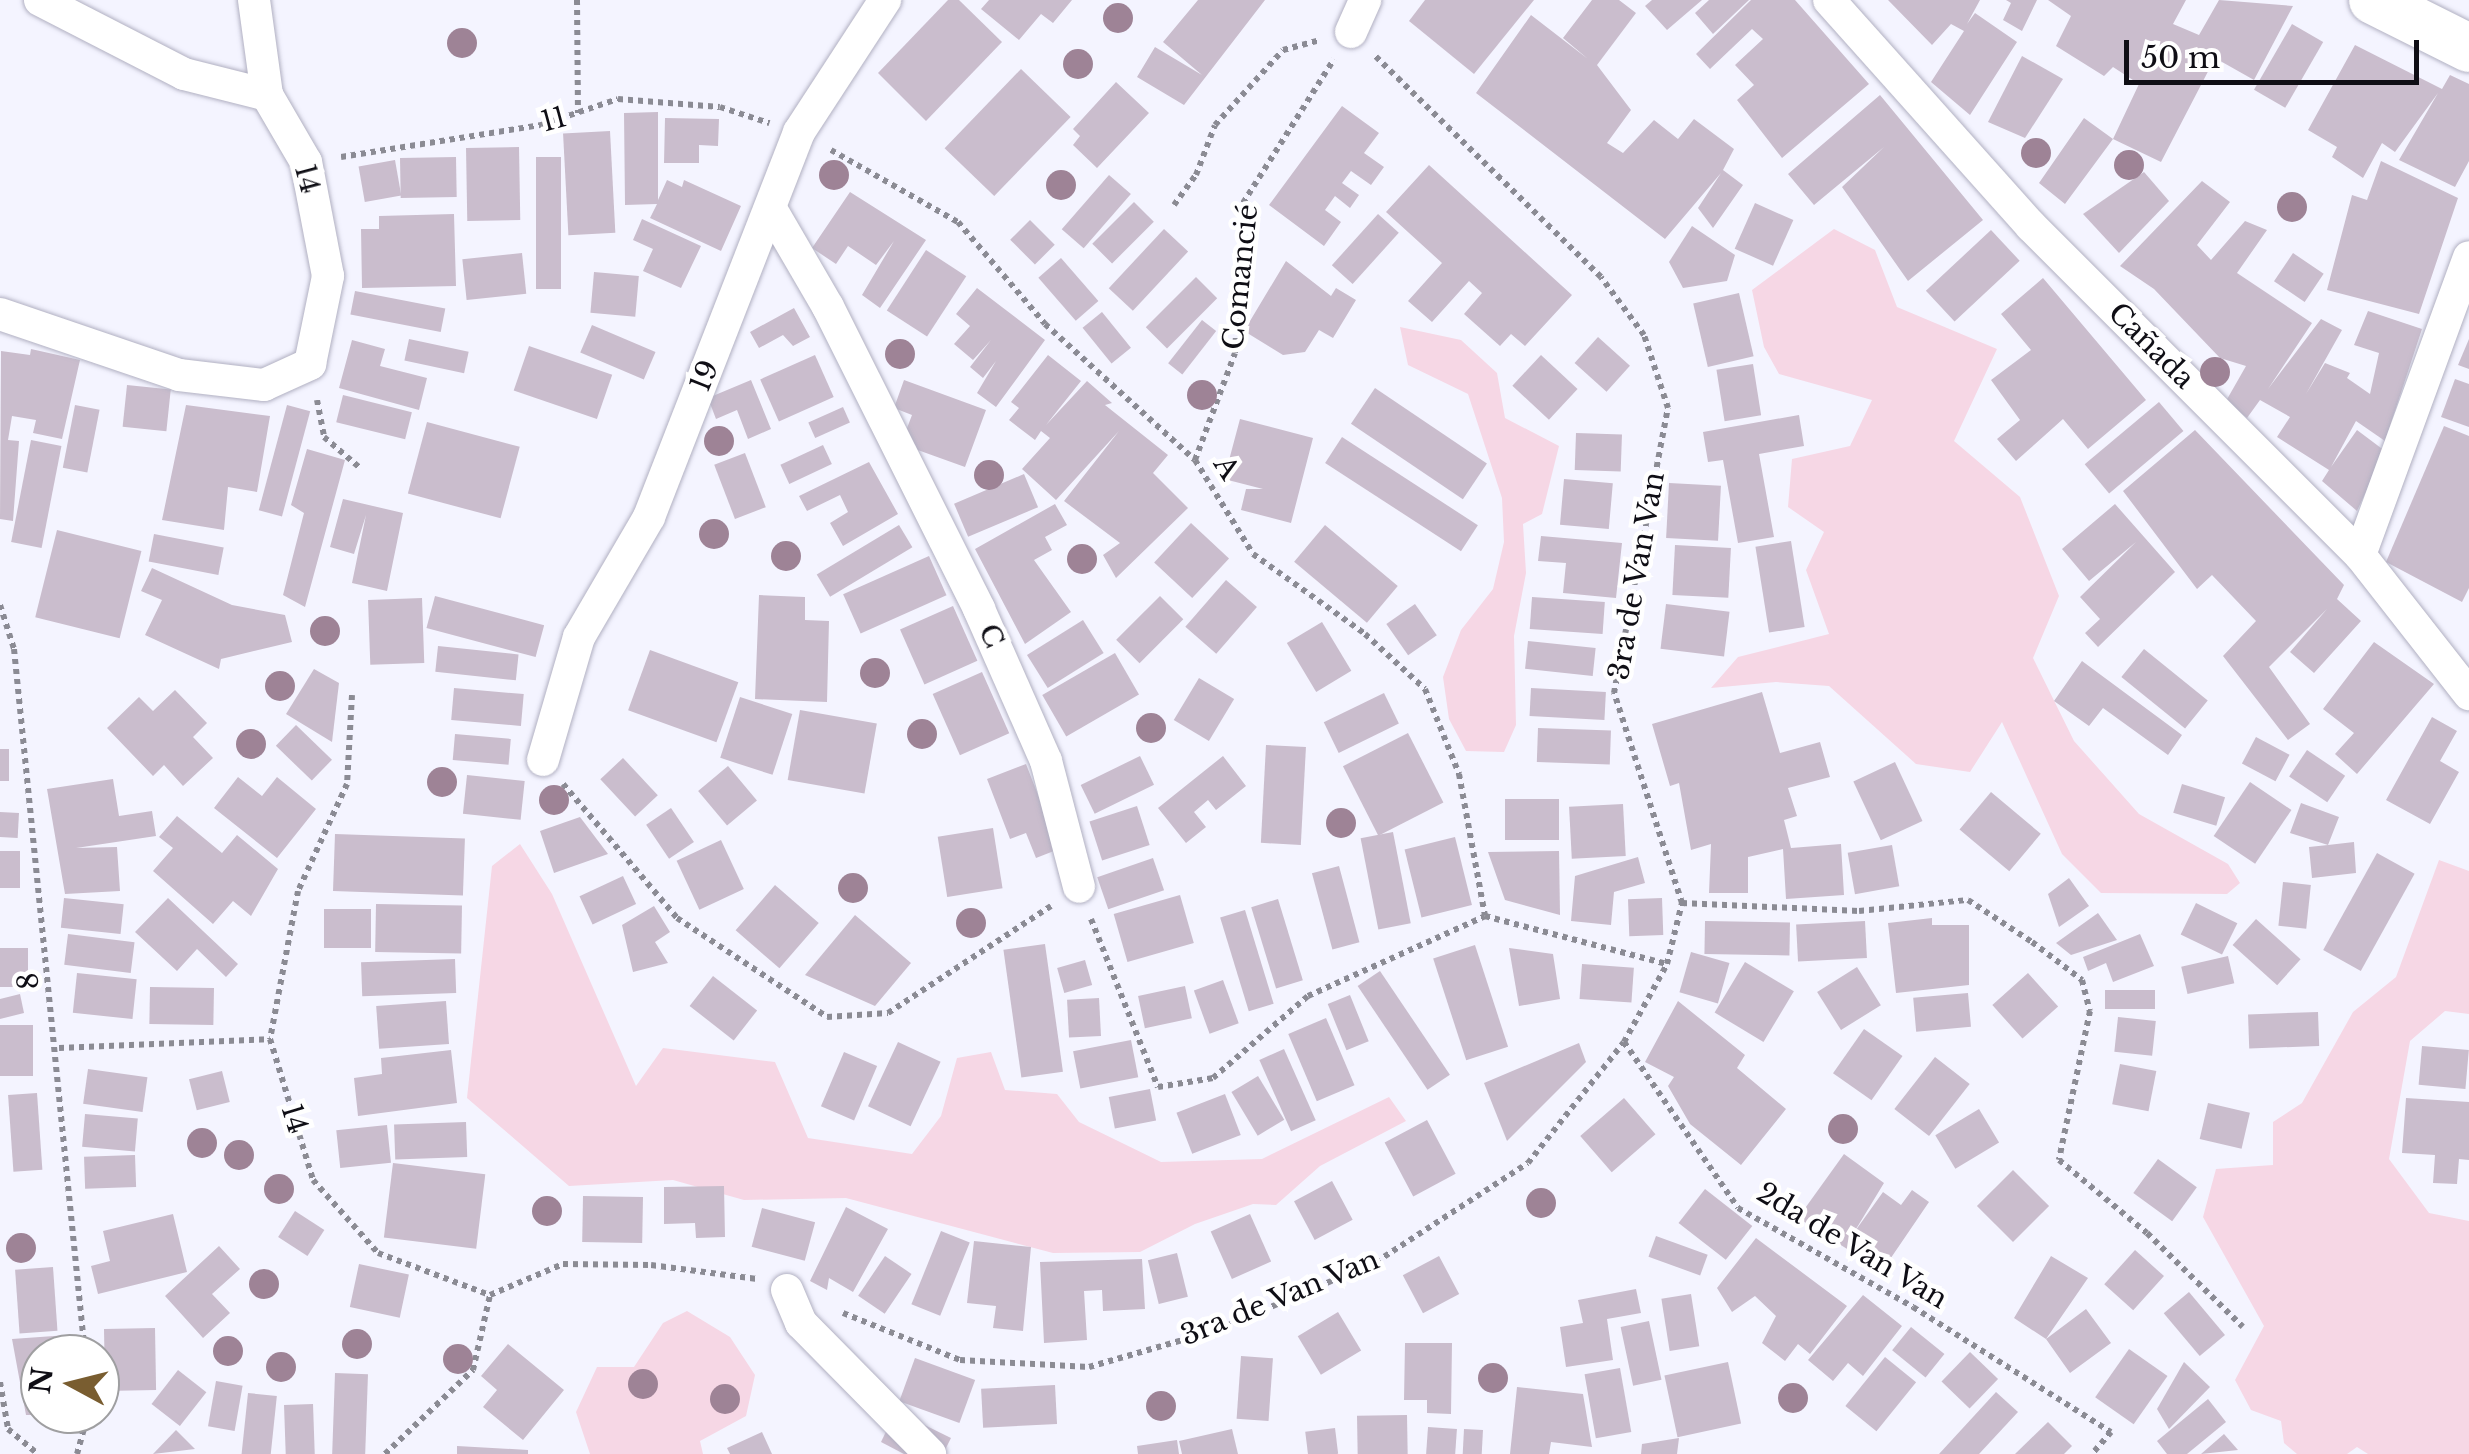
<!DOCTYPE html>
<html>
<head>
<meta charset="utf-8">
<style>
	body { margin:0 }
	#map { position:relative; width:2469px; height:1454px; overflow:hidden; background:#f4f4ff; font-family:"Libre Baskerville",serif }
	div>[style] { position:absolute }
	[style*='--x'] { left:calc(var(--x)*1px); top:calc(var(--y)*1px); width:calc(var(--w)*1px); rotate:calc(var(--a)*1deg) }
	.green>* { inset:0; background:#f6d7e5 }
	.building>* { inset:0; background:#cabdcd; transform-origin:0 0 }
	.path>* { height:6px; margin-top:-3px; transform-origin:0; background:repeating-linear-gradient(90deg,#8b8b94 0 5px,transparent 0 10px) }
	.roads { filter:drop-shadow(0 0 2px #b1b0c2) drop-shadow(0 0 2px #b1b0c2) }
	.minor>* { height:32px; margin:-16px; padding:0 16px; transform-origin:16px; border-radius:16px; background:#fff }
	.secondary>* { height:48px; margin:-24px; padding:0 24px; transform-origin:24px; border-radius:24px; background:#fff }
	.trees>* { width:30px; height:30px; margin:-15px; border-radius:50%; background:#9e8396 }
	span { translate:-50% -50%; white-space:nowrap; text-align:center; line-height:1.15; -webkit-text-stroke:9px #fff; paint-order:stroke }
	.street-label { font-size:28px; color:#0f0e15 }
	.north { position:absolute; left:20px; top:1334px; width:100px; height:100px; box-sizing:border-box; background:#fff; border:2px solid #9f9fa1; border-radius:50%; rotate:277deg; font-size:28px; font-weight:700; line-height:40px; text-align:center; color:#0f0e15 }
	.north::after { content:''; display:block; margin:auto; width:35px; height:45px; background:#795d30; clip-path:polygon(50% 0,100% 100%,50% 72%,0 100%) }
	.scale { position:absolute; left:2124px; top:40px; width:295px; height:45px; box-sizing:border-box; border:5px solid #0f0e15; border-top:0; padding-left:12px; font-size:30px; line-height:35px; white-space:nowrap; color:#0f0e15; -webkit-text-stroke:8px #fff; paint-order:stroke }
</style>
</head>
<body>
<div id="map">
	<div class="green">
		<i style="clip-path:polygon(1834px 229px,1875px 250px,1897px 307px,1997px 349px,1954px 441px,2020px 497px,2059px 596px,2033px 658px,2074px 741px,2139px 814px,2228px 864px,2240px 883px,2227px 894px,2101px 893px,2062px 854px,2002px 722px,1970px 772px,1916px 764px,1829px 686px,1776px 682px,1711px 688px,1738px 657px,1829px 634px,1806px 570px,1824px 532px,1788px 507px,1792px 459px,1850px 446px,1872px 400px,1779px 374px,1764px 347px,1752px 290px)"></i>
		<i style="clip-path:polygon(1400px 327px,1461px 340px,1497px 373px,1505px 418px,1559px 446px,1542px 514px,1523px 524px,1526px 573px,1514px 636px,1516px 725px,1504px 752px,1466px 751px,1449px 719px,1443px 677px,1461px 630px,1493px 589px,1504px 542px,1502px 498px,1468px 394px,1408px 365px)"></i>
		<i style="clip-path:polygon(520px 844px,552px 894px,636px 1086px,663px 1048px,775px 1062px,808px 1138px,912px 1154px,941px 1116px,957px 1058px,991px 1052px,1005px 1090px,1057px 1094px,1079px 1122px,1161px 1162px,1262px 1159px,1389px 1097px,1406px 1121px,1320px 1166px,1276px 1205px,1253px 1204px,1195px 1224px,1140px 1252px,1053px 1253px,846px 1198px,744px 1200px,673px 1180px,569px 1186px,467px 1098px,492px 866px)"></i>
		<i style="clip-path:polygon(2439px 860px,2469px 871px,2469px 1014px,2445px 1011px,2410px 1041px,2389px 1159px,2429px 1213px,2469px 1221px,2469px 1454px,2368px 1454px,2357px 1447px,2347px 1454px,2297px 1454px,2284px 1443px,2281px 1421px,2251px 1410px,2235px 1380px,2264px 1326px,2203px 1217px,2216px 1169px,2273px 1165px,2273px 1122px,2302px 1103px,2353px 1012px,2396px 977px)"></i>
		<i style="clip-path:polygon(687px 1311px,730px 1337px,755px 1375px,746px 1416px,700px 1441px,703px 1454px,590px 1454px,576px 1412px,597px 1367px,634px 1367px,663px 1323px)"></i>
	</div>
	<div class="building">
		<i style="clip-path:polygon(948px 0,959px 0,1002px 42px,926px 121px,878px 73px)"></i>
		<i style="clip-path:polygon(989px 0,1072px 0,1053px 23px,1041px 14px,1019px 40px,981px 9px)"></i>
		<i style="clip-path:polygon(1198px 0,1265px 0,1184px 105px,1137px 77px,1155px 47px,1202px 75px,1163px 42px)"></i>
		<i style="clip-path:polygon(1425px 0,1534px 0,1474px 74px,1409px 21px)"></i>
		<i style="clip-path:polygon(1592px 0,1619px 0,1636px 13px,1597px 65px,1631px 110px,1607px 143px,1623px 153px,1654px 120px,1678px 139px,1694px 119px,1734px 149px,1723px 170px,1743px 185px,1713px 228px,1698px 208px,1721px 173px,1665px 239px,1476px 93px,1531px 15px,1588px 59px,1563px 38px)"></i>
		<i style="clip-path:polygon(1652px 0,1702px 0,1667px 30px,1645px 6px)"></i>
		<i style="clip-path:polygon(1709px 0,1749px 0,1713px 34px,1695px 13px)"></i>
		<i style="clip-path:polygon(1751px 0,1795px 0,1869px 84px,1782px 158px,1737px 100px,1754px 85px,1735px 65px,1763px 39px,1752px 29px,1710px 69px,1696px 54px)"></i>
		<i style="clip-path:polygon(1888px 0,1980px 0,1967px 24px,1975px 13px,2017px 42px,1970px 115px,1931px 82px,1964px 31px,1951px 24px,1932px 45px)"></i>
		<i style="clip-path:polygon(2006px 0,2037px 0,2022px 31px,2003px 20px,2011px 3px)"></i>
		<i style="clip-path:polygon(2048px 0,2186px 0,2173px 24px,2199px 35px,2219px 0,2293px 6px,2254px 80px,2215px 58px,2161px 162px,2113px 139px,2065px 204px,2039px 183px,2084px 118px,2113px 139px,2139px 84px,2113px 67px,2104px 76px,2056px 46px,2071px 16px)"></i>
		<i style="left:2292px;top:24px;width:36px;height:76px;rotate:30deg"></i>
		<i style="clip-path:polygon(2355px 45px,2442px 89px,2450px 75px,2469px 84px,2469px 161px,2455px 187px,2399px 160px,2438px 93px,2395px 152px,2382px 143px,2363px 178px,2332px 157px,2337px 147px,2308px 130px)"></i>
		<i style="clip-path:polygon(2022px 56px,2063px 79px,2025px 138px,1988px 122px)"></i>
		<i style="left:1021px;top:69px;width:69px;height:110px;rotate:44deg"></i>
		<i style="clip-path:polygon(1116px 82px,1149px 113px,1097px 168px,1073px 145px,1080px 136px,1073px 129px)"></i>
		<i style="clip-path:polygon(1880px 95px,1983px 220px,1908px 281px,1842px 187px,1884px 147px,1814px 205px,1788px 174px)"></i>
		<i style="clip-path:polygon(1342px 106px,1379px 133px,1364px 153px,1384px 167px,1371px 185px,1351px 171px,1342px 183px,1359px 195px,1350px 208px,1335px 196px,1325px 210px,1341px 222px,1324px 246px,1269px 205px)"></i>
		<i style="clip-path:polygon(658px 112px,658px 200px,667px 180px,682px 187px,684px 180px,741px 206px,721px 251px,650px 218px,657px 204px,625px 205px,624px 113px)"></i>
		<i style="clip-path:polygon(665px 118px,719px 119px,718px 146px,699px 145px,699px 163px,664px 163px)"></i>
		<i style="left:610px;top:131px;width:102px;height:47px;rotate:87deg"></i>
		<i style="left:519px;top:147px;width:73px;height:53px;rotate:89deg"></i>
		<i style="left:456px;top:157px;width:40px;height:56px;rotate:89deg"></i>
		<i style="left:536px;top:157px;width:25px;height:132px"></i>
		<i style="left:395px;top:160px;width:36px;height:37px;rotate:80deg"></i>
		<i style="clip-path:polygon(2381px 161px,2458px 198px,2419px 314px,2327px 290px,2352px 195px,2367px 200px)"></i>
		<i style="clip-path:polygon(1429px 165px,1572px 295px,1525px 346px,1511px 334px,1500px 346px,1464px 314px,1482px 293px,1469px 281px,1432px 322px,1408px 301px,1442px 263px,1386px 212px)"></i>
		<i style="clip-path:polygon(2144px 172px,2169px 201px,2119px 253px,2083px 214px)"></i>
		<i style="left:1109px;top:175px;width:29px;height:72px;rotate:41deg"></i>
		<i style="clip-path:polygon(2202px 181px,2230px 202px,2197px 245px,2211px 260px,2245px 221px,2267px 230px,2237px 273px,2312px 323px,2268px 389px,2321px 319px,2342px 330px,2306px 394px,2325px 363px,2350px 373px,2347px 378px,2370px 394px,2379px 353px,2354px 345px,2368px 311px,2422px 329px,2385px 441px,2356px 421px,2331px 467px,2357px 430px,2385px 451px,2357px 511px,2322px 481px,2329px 470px,2277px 437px,2290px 417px,2260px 400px,2247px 418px,2226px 401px,2246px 366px,2220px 358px,2154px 289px,2120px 266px)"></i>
		<i style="clip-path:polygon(850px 192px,926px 240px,880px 308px,862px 295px,894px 241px,876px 265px,848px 246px,836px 264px,812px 248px)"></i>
		<i style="left:1134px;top:202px;width:28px;height:59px;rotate:45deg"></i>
		<i style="left:1755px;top:203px;width:42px;height:50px;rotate:24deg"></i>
		<i style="clip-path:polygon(454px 214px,456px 286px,362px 288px,361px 229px,379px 229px,379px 216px)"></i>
		<i style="left:1378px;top:214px;width:28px;height:69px;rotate:42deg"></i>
		<i style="clip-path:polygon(642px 219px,701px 246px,681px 288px,643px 271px,653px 249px,633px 240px)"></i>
		<i style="left:1030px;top:220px;width:35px;height:28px;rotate:45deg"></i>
		<i style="clip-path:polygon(1692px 226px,1735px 255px,1727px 281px,1683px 288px,1669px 262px)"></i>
		<i style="left:1164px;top:229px;width:33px;height:81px;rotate:43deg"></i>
		<i style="left:1991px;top:230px;width:42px;height:89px;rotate:47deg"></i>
		<i style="left:926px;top:250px;width:48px;height:72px;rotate:33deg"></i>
		<i style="left:522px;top:253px;width:41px;height:60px;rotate:84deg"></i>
		<i style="left:2293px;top:253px;width:37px;height:34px;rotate:34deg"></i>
		<i style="left:1061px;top:258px;width:57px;height:30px;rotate:49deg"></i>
		<i style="clip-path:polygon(1286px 261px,1331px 296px,1336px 288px,1356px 300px,1333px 338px,1319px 330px,1305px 352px,1283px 355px,1244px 331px)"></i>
		<i style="left:594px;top:272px;width:45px;height:41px;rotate:5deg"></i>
		<i style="left:1196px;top:277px;width:30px;height:71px;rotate:45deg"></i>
		<i style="clip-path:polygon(2043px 278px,2146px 400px,2088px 449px,2063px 419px,2016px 461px,1997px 439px,2020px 420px,1991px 380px,2031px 350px,2001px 314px)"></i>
		<i style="clip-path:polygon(977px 288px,1045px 340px,996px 407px,977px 393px,996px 361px,983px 378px,970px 367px,991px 340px,973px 360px,954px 344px,970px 326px,956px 314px)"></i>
		<i style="left:355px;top:291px;width:92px;height:24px;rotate:11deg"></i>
		<i style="left:1739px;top:293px;width:65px;height:47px;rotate:77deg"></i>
		<i style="clip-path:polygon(794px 308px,810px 337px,793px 346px,783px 335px,759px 348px,750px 332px)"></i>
		<i style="left:1102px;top:312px;width:46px;height:25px;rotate:51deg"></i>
		<i style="left:1202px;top:320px;width:18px;height:55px;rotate:38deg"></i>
		<i style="left:592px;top:325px;width:69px;height:30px;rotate:23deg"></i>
		<i style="left:1598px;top:337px;width:43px;height:35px;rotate:42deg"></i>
		<i style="left:409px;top:339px;width:61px;height:22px;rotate:12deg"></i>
		<i style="clip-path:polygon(2469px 339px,2469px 369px,2458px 365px)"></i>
		<i style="clip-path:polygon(352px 340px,385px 349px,380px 366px,427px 378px,419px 410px,339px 388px)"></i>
		<i style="left:529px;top:346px;width:88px;height:47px;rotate:19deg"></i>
		<i style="clip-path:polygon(31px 349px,80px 360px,62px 439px,33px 433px,36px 420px,12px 416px,8px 440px,19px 441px,13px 521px,0 519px,1px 351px,30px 355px)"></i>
		<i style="left:815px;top:355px;width:46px;height:60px;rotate:66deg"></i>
		<i style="clip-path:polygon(1048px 355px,1081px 381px,1046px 425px,1087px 381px,1112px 403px,1105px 405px,1168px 455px,1153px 473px,1188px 508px,1116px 578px,1103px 555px,1120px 543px,1064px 501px,1119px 431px,1056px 500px,1022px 469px,1050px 438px,1041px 431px,1035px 440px,1009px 420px,1019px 408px,1011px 402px)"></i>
		<i style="left:1541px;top:355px;width:50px;height:42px;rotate:43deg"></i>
		<i style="left:1753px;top:364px;width:52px;height:37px;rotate:81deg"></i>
		<i style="clip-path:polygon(2455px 379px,2469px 384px,2469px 427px,2441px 417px)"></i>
		<i style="clip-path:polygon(751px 380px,771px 429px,748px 439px,737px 410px,716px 419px,708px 398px)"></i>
		<i style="clip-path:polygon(904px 380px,986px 410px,965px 467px,901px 444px,912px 415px,894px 408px)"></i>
		<i style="left:127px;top:385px;width:44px;height:42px;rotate:6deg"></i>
		<i style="left:1375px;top:388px;width:135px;height:43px;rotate:34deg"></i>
		<i style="left:343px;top:395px;width:71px;height:28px;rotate:14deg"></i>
		<i style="left:2159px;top:402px;width:38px;height:97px;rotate:50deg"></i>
		<i style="left:75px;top:405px;width:25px;height:64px;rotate:11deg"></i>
		<i style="clip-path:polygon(186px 405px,270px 416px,257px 492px,228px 487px,224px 530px,162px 520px)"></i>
		<i style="left:287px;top:405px;width:24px;height:109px;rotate:15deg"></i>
		<i style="left:843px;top:407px;width:17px;height:38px;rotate:66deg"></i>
		<i style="clip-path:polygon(1799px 415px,1804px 446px,1759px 454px,1774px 537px,1738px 543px,1723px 460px,1708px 462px,1703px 432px)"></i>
		<i style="clip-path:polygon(1240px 419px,1313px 438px,1291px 523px,1241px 510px,1246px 489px,1263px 489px,1224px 479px)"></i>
		<i style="left:427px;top:422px;width:96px;height:74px;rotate:15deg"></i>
		<i style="clip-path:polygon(2444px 426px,2469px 436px,2469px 588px,2462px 602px,2386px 562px)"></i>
		<i style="clip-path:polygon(2195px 430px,2344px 585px,2337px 599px,2361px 621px,2314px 673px,2290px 652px,2327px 609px,2269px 667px,2310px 724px,2288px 740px,2223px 656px,2256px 621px,2212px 575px,2197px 589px,2123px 491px)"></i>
		<i style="left:1576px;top:433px;width:46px;height:37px;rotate:2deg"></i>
		<i style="left:1342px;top:437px;width:162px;height:31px;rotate:33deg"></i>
		<i style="left:31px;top:440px;width:31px;height:104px;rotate:11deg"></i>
		<i style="left:823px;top:445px;width:21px;height:47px;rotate:65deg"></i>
		<i style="clip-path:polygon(307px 449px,345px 460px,305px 607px,283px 595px,304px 513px,291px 505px)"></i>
		<i style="left:745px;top:453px;width:58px;height:33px;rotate:69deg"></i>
		<i style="clip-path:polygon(869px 462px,898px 514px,843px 546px,830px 523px,848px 512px,840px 495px,807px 511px,799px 496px)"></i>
		<i style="left:1024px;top:474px;width:36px;height:76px;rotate:67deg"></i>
		<i style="left:1564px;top:479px;width:49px;height:46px;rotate:5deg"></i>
		<i style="left:1669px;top:483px;width:52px;height:55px;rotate:3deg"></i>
		<i style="clip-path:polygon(343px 499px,403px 513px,387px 591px,352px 583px,366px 515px,354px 554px,330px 547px)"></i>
		<i style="clip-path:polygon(1055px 504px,1067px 525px,1045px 537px,1052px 550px,1034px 560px,1071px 612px,1025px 644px,975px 549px)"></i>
		<i style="clip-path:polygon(2115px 504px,2175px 572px,2098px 647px,2085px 633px,2100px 619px,2080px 597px,2136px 542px,2089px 581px,2062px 549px)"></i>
		<i style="left:1191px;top:523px;width:52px;height:54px;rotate:43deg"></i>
		<i style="left:899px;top:525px;width:26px;height:96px;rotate:59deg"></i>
		<i style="left:1325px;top:525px;width:95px;height:48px;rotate:40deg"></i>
		<i style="left:57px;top:530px;width:87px;height:90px;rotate:14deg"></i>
		<i style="left:154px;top:534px;width:71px;height:28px;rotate:11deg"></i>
		<i style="clip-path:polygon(1541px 536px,1622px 543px,1616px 598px,1563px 593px,1566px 563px,1538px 561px)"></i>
		<i style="left:1791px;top:541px;width:87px;height:36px;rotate:81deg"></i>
		<i style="left:1675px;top:545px;width:56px;height:50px;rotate:3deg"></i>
		<i style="left:929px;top:556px;width:43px;height:94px;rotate:66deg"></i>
		<i style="clip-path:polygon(152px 568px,232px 605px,285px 615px,292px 642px,221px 659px,219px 669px,145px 635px,162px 600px,141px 591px)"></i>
		<i style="left:1226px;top:580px;width:41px;height:62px;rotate:41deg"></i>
		<i style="clip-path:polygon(759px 595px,805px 597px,805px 620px,829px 621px,827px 702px,755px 699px)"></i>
		<i style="left:435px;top:596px;width:113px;height:33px;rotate:15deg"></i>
		<i style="left:1160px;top:596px;width:33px;height:62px;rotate:45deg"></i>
		<i style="left:1532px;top:597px;width:73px;height:32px;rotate:4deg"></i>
		<i style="left:422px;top:598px;width:65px;height:54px;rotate:88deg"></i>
		<i style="left:1415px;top:604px;width:38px;height:35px;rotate:55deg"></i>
		<i style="left:1666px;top:604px;width:64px;height:45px;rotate:7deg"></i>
		<i style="left:953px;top:606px;width:60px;height:58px;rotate:66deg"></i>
		<i style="left:1083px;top:620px;width:39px;height:66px;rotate:58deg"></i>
		<i style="left:1322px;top:622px;width:57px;height:41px;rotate:59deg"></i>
		<i style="left:1528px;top:641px;width:68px;height:28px;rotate:6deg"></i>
		<i style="clip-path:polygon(2374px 642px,2434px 684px,2357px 774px,2335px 754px,2354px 733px,2323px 709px)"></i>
		<i style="left:438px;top:646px;width:81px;height:26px;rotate:6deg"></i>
		<i style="left:2144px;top:649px;width:82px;height:36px;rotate:39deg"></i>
		<i style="left:650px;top:650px;width:94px;height:64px;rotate:20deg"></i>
		<i style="left:1115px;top:653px;width:48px;height:84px;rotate:60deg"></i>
		<i style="clip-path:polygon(2082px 661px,2182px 735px,2168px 755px,2103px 708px,2089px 726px,2054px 701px)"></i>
		<i style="clip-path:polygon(314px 669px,339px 683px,332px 742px,286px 714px)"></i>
		<i style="left:982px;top:672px;width:67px;height:54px;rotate:66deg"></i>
		<i style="left:1199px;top:678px;width:41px;height:49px;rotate:31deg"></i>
		<i style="left:454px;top:688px;width:70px;height:32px;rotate:5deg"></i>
		<i style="left:1531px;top:688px;width:75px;height:28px;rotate:3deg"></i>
		<i style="clip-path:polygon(175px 690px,207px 723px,193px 737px,213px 758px,183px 786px,164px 765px,153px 776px,107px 728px,139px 697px,153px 711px)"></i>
		<i style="clip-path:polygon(1762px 692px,1780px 753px,1820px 742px,1830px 777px,1788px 788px,1797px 816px,1784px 820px,1791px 848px,1841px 844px,1844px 895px,1786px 899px,1783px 849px,1748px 857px,1748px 893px,1709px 893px,1711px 844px,1691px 850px,1679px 783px,1670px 786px,1652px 724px)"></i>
		<i style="left:1384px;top:693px;width:34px;height:67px;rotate:64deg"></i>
		<i style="left:740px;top:697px;width:55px;height:64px;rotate:18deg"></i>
		<i style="left:800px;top:710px;width:78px;height:71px;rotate:10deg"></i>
		<i style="clip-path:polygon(2432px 717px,2457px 731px,2440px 761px,2459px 772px,2430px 824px,2386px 800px)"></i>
		<i style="left:296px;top:725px;width:50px;height:29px;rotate:44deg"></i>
		<i style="left:1538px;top:728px;width:73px;height:34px;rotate:2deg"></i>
		<i style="left:1408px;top:733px;width:78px;height:73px;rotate:63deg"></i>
		<i style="left:455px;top:734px;width:56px;height:26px;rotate:5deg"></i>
		<i style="left:2256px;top:737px;width:38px;height:30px;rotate:28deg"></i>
		<i style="left:1266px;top:745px;width:40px;height:98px;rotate:3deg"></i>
		<i style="left:0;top:749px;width:9px;height:32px"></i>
		<i style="left:2307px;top:750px;width:46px;height:32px;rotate:34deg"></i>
		<i style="left:1140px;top:756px;width:32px;height:66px;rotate:64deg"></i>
		<i style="clip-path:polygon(1223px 756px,1246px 786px,1216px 810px,1208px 800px,1194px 812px,1206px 827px,1186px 843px,1158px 808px)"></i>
		<i style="left:623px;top:758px;width:51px;height:31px;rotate:47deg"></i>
		<i style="left:1895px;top:762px;width:65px;height:46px;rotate:65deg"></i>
		<i style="clip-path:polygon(1026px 764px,1059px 849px,1036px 858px,1026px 833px,1010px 839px,987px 779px)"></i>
		<i style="left:728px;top:766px;width:45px;height:39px;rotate:50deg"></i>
		<i style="left:467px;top:775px;width:58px;height:39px;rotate:6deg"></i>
		<i style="clip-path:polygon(238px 777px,262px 796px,277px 777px,316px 809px,277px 858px,214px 808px)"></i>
		<i style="clip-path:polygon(113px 779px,119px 816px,152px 811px,156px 836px,76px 848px,117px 847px,120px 891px,65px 894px,47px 789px)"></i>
		<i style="left:2250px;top:782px;width:50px;height:65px;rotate:34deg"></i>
		<i style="left:2182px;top:784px;width:45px;height:30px;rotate:17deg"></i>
		<i style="left:1991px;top:792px;width:65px;height:49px;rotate:40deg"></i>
		<i style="left:1559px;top:799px;width:41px;height:54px;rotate:90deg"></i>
		<i style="clip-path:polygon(2301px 803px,2339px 817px,2328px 845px,2354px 842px,2356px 873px,2312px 878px,2309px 847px,2328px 845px,2290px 833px)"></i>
		<i style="left:1623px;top:804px;width:52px;height:54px;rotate:87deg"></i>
		<i style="left:1137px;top:806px;width:41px;height:50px;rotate:72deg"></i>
		<i style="left:671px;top:808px;width:41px;height:30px;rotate:56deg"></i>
		<i style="left:0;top:812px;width:19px;height:25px;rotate:3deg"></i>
		<i style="clip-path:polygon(177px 816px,222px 853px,237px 835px,278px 869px,251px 916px,233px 901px,213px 924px,153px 871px,173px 848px,159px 837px)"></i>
		<i style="clip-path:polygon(580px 817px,608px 854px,554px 873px,540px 831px)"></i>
		<i style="left:993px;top:828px;width:61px;height:56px;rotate:81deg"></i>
		<i style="left:1393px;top:832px;width:93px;height:33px;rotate:79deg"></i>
		<i style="left:335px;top:834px;width:130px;height:57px;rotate:2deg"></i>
		<i style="left:1455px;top:837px;width:70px;height:52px;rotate:76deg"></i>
		<i style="left:721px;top:840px;width:54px;height:49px;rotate:65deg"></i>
		<i style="left:1892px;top:845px;width:42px;height:45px;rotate:80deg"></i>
		<i style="left:0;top:851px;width:20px;height:37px"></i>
		<i style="clip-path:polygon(1559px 851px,1560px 915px,1505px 900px,1488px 852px)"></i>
		<i style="left:2377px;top:853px;width:43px;height:111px;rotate:29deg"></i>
		<i style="clip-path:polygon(1638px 857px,1645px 883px,1614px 892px,1611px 925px,1571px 921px,1575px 876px)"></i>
		<i style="left:1153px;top:858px;width:34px;height:59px;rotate:71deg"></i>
		<i style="left:1339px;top:866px;width:79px;height:28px;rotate:75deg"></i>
		<i style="left:623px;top:876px;width:31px;height:48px;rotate:65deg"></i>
		<i style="clip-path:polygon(2069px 878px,2089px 906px,2059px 927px,2048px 894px)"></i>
		<i style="left:2283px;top:882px;width:28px;height:44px;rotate:6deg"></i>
		<i style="left:775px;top:885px;width:58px;height:60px;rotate:41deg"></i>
		<i style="left:1180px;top:895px;width:50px;height:69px;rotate:74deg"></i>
		<i style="left:64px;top:898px;width:60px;height:30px;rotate:6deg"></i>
		<i style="clip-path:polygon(168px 898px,238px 964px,226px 977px,197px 949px,177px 971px,135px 932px)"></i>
		<i style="left:1662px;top:898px;width:37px;height:34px;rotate:88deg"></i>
		<i style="left:1278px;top:899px;width:85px;height:28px;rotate:73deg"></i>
		<i style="left:2196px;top:903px;width:46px;height:35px;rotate:26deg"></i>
		<i style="left:376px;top:904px;width:86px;height:48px;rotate:1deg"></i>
		<i style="clip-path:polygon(654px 906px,670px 932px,655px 942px,668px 963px,633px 972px,622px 925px)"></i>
		<i style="left:324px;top:909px;width:47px;height:39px"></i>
		<i style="left:1245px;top:910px;width:98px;height:26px;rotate:73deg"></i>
		<i style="clip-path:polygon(2098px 913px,2117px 940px,2071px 955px,2056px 943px)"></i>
		<i style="clip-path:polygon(855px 915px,911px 963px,875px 1006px,805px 975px)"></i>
		<i style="clip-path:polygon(1932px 918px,1932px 925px,1969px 925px,1969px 985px,1896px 993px,1888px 923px)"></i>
		<i style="left:2256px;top:919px;width:60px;height:35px;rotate:42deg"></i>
		<i style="left:1705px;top:921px;width:85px;height:33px;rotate:1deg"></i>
		<i style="left:1865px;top:921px;width:37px;height:69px;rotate:87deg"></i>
		<i style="left:68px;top:934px;width:67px;height:31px;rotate:7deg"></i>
		<i style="clip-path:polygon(2140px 934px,2154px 966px,2113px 982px,2106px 963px,2088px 971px,2083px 957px)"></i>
		<i style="left:1045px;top:944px;width:129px;height:42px;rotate:82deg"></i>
		<i style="left:1475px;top:945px;width:107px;height:44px;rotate:72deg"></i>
		<i style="left:0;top:948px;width:28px;height:39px"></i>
		<i style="clip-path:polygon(1509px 948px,1553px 954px,1560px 999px,1519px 1006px)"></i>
		<i style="left:1691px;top:952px;width:40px;height:42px;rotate:16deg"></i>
		<i style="left:2228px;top:956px;width:28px;height:48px;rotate:77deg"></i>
		<i style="left:455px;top:959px;width:34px;height:94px;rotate:88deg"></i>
		<i style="left:1085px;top:960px;width:26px;height:29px;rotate:74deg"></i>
		<i style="left:1745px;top:962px;width:57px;height:59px;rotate:31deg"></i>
		<i style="left:1582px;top:964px;width:52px;height:35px;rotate:4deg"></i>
		<i style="left:1857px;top:967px;width:45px;height:47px;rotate:58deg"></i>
		<i style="left:1380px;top:971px;width:125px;height:27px;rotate:56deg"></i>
		<i style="left:77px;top:973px;width:60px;height:40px;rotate:6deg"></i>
		<i style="left:2028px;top:973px;width:45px;height:48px;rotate:48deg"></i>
		<i style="left:713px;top:976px;width:56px;height:38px;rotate:38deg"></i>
		<i style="left:1223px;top:980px;width:46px;height:31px;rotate:70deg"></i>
		<i style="left:1185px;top:986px;width:33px;height:48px;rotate:78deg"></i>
		<i style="left:150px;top:987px;width:64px;height:37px;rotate:1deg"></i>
		<i style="left:2105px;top:990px;width:50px;height:19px"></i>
		<i style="left:1968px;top:993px;width:34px;height:55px;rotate:85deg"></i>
		<i style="clip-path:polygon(20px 994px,24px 1013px,0 1019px,0 999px)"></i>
		<i style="left:1350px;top:995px;width:50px;height:24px;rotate:68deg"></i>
		<i style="left:1099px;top:998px;width:38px;height:32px;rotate:87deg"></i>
		<i style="left:446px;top:1001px;width:43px;height:70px;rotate:86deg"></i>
		<i style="clip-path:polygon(1678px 1001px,1745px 1055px,1737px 1068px,1786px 1109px,1741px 1165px,1690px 1124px,1668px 1086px,1674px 1077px,1645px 1062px)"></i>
		<i style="left:2318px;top:1012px;width:34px;height:70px;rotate:88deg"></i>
		<i style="left:2118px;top:1017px;width:38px;height:35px;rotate:6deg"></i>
		<i style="left:1326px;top:1018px;width:73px;height:41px;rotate:67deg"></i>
		<i style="left:0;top:1025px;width:33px;height:51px"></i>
		<i style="left:1864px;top:1029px;width:47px;height:54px;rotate:35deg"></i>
		<i style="left:1131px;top:1040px;width:38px;height:59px;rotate:79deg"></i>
		<i style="left:898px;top:1042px;width:47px;height:71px;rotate:25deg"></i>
		<i style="clip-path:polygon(1579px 1043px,1586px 1062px,1507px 1141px,1484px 1083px)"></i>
		<i style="left:2422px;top:1046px;width:47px;height:39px;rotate:5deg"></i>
		<i style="left:1284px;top:1049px;width:78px;height:27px;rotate:66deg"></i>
		<i style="clip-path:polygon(451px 1050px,457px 1103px,358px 1116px,354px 1078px,382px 1074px,381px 1058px)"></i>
		<i style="left:844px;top:1052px;width:36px;height:59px;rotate:23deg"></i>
		<i style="left:1935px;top:1057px;width:44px;height:66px;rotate:38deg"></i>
		<i style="left:2120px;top:1064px;width:37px;height:41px;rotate:11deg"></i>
		<i style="left:88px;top:1069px;width:60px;height:35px;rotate:8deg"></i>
		<i style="left:222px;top:1071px;width:32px;height:34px;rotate:76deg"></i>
		<i style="left:1258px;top:1076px;width:51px;height:31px;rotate:59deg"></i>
		<i style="left:1150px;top:1089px;width:32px;height:42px;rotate:79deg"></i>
		<i style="left:37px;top:1093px;width:77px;height:29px;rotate:86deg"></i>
		<i style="left:1225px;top:1094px;width:44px;height:52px;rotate:69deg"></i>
		<i style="left:1624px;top:1098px;width:48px;height:58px;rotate:49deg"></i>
		<i style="clip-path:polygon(2406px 1098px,2469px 1102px,2469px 1160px,2459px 1159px,2457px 1184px,2433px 1183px,2435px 1155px,2402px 1153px)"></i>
		<i style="left:2208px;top:1103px;width:43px;height:37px;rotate:13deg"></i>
		<i style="left:1979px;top:1109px;width:39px;height:51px;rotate:59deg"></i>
		<i style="left:85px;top:1114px;width:53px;height:33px;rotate:5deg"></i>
		<i style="left:1427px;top:1120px;width:61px;height:48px;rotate:62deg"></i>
		<i style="left:466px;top:1122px;width:35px;height:72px;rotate:88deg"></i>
		<i style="left:387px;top:1125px;width:38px;height:51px;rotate:84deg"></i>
		<i style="clip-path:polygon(1844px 1154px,1884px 1183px,1853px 1234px,1883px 1192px,1901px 1205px,1912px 1190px,1929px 1202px,1882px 1271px,1798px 1218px)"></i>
		<i style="left:135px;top:1155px;width:32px;height:51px;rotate:88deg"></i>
		<i style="left:2158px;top:1159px;width:48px;height:42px;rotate:36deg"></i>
		<i style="left:393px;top:1163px;width:93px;height:75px;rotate:7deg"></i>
		<i style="left:2013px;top:1170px;width:51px;height:51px;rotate:45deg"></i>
		<i style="left:1332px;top:1181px;width:44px;height:43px;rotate:62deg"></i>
		<i style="clip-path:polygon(724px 1186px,725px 1237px,696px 1238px,695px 1223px,664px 1224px,664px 1187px)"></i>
		<i style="left:1705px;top:1189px;width:60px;height:43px;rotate:38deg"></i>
		<i style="left:583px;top:1196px;width:60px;height:46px;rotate:1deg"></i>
		<i style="clip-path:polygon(846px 1207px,888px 1229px,853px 1292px,829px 1278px,827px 1290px,810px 1281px)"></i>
		<i style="left:762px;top:1208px;width:55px;height:40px;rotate:15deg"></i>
		<i style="left:295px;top:1211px;width:35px;height:31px;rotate:33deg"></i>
		<i style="clip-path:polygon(173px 1214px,187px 1272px,98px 1294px,91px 1266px,110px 1261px,103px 1231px)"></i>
		<i style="left:1250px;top:1214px;width:52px;height:43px;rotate:66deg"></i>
		<i style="left:941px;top:1231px;width:31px;height:79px;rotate:22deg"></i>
		<i style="left:1656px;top:1236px;width:55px;height:22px;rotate:20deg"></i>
		<i style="clip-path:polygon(1756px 1238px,1847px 1306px,1810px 1354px,1798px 1344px,1785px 1361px,1762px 1343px,1776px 1316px,1755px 1296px,1732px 1312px,1717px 1288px)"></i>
		<i style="clip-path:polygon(974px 1241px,1031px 1247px,1023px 1331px,993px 1328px,996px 1306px,967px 1303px)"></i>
		<i style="clip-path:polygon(219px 1246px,240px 1269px,212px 1294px,230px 1313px,203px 1338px,165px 1296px)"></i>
		<i style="left:2135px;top:1250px;width:39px;height:46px;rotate:42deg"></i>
		<i style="left:1177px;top:1253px;width:45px;height:30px;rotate:76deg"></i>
		<i style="left:885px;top:1256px;width:32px;height:48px;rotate:34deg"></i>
		<i style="left:1439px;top:1256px;width:43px;height:41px;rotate:62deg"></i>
		<i style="clip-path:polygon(2051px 1256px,2088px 1278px,2046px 1339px,2086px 1309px,2111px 1343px,2070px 1373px,2046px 1339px,2014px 1318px)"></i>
		<i style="clip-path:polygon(1142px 1259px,1145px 1309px,1103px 1311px,1102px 1290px,1084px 1291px,1087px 1340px,1044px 1343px,1040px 1262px)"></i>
		<i style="left:359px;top:1264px;width:51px;height:44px;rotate:12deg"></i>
		<i style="left:53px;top:1267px;width:64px;height:38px;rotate:86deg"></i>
		<i style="clip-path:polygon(1636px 1289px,1641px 1313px,1607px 1319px,1613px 1360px,1566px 1367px,1560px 1327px,1583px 1323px,1578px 1300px)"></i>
		<i style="left:2189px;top:1292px;width:56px;height:33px;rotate:50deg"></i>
		<i style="left:1691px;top:1294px;width:53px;height:30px;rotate:81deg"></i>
		<i style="clip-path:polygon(1863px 1295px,1902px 1326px,1863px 1376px,1848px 1363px,1833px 1381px,1808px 1360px)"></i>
		<i style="left:1338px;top:1312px;width:45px;height:47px;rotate:59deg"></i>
		<i style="left:1649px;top:1321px;width:60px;height:29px;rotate:78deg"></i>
		<i style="left:1911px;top:1327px;width:43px;height:30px;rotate:39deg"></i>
		<i style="left:155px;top:1328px;width:62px;height:51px;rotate:89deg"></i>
		<i style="clip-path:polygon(68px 1335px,68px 1354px,40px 1354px,40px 1415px,26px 1415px,12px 1339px)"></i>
		<i style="clip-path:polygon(1405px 1343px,1452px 1343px,1451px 1414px,1427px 1413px,1427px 1400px,1404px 1400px)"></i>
		<i style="clip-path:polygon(508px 1344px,564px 1390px,523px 1440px,483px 1407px,497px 1390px,481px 1376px)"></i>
		<i style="left:2129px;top:1349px;width:47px;height:59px;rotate:35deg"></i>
		<i style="left:1970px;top:1352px;width:39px;height:41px;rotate:44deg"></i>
		<i style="left:1241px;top:1356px;width:32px;height:63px;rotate:4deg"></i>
		<i style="left:1885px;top:1357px;width:40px;height:63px;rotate:39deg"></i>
		<i style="left:915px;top:1358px;width:64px;height:46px;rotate:20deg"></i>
		<i style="left:1728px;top:1362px;width:63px;height:65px;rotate:78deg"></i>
		<i style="clip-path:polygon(2184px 1362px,2210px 1387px,2169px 1429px,2157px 1409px)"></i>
		<i style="left:1620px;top:1368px;width:65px;height:36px;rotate:80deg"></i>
		<i style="left:178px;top:1370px;width:36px;height:43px;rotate:38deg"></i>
		<i style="left:335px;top:1373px;width:33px;height:81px;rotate:2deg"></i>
		<i style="left:216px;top:1381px;width:27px;height:46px;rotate:10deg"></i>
		<i style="left:1055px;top:1385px;width:39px;height:74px;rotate:87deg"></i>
		<i style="clip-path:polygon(1517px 1387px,1583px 1394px,1592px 1447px,1551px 1442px,1549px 1454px,1510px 1454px)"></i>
		<i style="clip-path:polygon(1996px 1392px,2018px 1412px,1979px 1454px,1939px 1454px)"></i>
		<i style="left:248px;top:1393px;width:29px;height:62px;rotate:6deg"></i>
		<i style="clip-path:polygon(2208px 1399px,2226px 1422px,2187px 1454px,2167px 1454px,2157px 1441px)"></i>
		<i style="left:313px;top:1404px;width:50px;height:29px;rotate:88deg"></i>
		<i style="clip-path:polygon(896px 1411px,951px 1438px,943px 1454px,904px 1454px,881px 1442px)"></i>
		<i style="left:1407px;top:1415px;width:39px;height:50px;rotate:89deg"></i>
		<i style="clip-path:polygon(2048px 1422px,2072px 1446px,2064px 1454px,2015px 1454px)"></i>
		<i style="left:1428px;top:1427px;width:29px;height:27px;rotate:4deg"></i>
		<i style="left:1335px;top:1428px;width:26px;height:30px;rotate:83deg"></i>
		<i style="clip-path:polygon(1232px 1429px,1238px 1454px,1182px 1454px,1179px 1441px)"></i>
		<i style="left:1464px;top:1429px;width:19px;height:25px;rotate:3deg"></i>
		<i style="clip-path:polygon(176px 1430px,195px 1449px,153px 1454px)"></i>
		<i style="clip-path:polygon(762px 1432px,772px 1454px,730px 1454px,727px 1448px)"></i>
		<i style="clip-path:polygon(2224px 1434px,2238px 1450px,2201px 1454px)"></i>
		<i style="clip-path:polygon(1679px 1438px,1677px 1454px,1641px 1454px,1642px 1444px)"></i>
		<i style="clip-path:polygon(1177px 1440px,1179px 1454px,1138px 1454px,1137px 1446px)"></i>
		<i style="clip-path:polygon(457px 1446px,528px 1450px,528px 1454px,457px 1454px)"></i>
	</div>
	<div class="path">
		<i style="--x:577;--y:0;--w:113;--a:89.5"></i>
		<i style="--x:831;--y:150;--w:146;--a:29.6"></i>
		<i style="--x:958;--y:222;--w:134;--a:49.5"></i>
		<i style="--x:1045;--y:324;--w:202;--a:42.2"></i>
		<i style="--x:1195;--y:460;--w:110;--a:58.3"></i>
		<i style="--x:1253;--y:554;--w:138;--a:35.5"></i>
		<i style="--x:1365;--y:634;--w:81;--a:42.5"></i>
		<i style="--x:1425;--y:689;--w:92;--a:68.2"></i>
		<i style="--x:1459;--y:774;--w:144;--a:79.6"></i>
		<i style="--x:341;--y:157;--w:203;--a:-9.1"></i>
		<i style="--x:541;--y:125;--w:81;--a:-18.7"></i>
		<i style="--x:618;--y:99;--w:102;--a:4.5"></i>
		<i style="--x:720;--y:107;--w:52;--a:18.1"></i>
		<i style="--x:1174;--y:205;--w:37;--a:-54"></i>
		<i style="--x:1196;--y:175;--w:53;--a:-69.2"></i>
		<i style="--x:1215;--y:125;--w:101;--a:-47.8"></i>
		<i style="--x:1283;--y:50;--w:39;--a:-15"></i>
		<i style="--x:317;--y:400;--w:38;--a:79"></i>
		<i style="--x:324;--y:437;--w:46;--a:40.6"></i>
		<i style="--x:1195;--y:460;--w:114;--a:-69.5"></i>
		<i style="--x:1235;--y:353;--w:150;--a:-86.9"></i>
		<i style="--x:1243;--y:203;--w:170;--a:-57.7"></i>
		<i style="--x:0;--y:605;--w:46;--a:72.3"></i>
		<i style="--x:14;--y:649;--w:709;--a:84.25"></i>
		<i style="--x:352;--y:695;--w:89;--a:93.2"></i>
		<i style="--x:347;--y:784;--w:118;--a:114.6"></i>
		<i style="--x:298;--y:891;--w:151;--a:100.7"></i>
		<i style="--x:270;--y:1039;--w:147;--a:73"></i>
		<i style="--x:313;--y:1180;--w:98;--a:48.3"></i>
		<i style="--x:378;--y:1253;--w:120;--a:20.6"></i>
		<i style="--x:490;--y:1295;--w:79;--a:-23"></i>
		<i style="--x:563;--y:1264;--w:88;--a:0.7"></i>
		<i style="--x:651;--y:1265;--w:107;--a:7.5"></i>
		<i style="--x:563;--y:784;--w:176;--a:49.6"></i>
		<i style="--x:677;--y:918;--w:180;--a:33.4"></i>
		<i style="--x:827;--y:1017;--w:61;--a:-3.8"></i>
		<i style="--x:888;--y:1013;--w:195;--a:-33.3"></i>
		<i style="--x:1682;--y:903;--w:177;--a:2.6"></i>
		<i style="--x:1859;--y:911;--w:110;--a:-5.8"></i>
		<i style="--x:1968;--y:900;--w:77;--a:33.3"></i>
		<i style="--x:2032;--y:942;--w:63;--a:37.2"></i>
		<i style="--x:2082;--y:980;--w:32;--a:76"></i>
		<i style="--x:2090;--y:1011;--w:152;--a:101.8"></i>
		<i style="--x:2059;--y:1160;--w:114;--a:39.7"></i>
		<i style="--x:2147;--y:1233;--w:134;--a:44.4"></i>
		<i style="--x:1091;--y:919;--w:181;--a:68.3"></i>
		<i style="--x:1158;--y:1087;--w:56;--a:-9.3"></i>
		<i style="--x:1213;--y:1078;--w:125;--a:-40.8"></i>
		<i style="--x:1308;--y:996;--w:194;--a:-24.3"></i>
		<i style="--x:1485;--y:916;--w:188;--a:14.8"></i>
		<i style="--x:1624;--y:1042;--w:201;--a:55.5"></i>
		<i style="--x:1738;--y:1208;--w:201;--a:29.5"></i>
		<i style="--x:1913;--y:1307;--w:234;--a:32.3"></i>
		<i style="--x:2111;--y:1432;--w:29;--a:131"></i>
		<i style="--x:59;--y:1048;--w:211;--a:-2.4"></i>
		<i style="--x:843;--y:1313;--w:126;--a:21.9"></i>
		<i style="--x:960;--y:1360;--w:129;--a:3.1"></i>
		<i style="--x:1089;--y:1367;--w:133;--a:-16.1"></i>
		<i style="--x:1217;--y:1330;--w:173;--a:-23.2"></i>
		<i style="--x:1376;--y:1262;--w:181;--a:-33.1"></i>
		<i style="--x:1528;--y:1163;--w:154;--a:-51.6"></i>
		<i style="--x:1624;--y:1042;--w:89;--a:-61.1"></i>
		<i style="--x:1667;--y:964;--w:63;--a:-76.2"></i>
		<i style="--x:1682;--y:903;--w:221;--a:-107.9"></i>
		<i style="--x:1614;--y:693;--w:290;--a:-79.3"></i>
		<i style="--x:1668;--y:408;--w:77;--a:-108.2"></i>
		<i style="--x:1644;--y:335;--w:72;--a:-126.6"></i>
		<i style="--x:1601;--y:277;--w:319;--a:-135.6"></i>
		<i style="--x:0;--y:1382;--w:48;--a:80.3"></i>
		<i style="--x:8;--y:1429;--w:39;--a:40"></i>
		<i style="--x:77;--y:1454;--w:41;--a:-74.6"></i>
		<i style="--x:385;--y:1454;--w:122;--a:-43.7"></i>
		<i style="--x:473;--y:1370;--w:77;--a:-77.2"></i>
	</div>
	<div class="roads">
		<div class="minor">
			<i style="--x:40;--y:0;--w:162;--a:27.2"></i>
			<i style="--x:184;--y:74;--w:86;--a:14.2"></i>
			<i style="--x:1829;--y:0;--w:303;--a:48.2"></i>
			<i style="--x:2031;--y:226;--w:465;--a:45"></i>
			<i style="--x:2360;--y:555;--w:177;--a:51.9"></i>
			<i style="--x:1351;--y:32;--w:35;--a:-66"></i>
			<i style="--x:771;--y:209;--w:113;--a:59.8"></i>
			<i style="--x:828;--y:307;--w:338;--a:63.4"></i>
			<i style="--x:979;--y:609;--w:166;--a:66.2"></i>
			<i style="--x:1046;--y:761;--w:130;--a:75.3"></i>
			<i style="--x:0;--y:314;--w:189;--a:18.8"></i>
			<i style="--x:179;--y:375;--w:86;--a:6.7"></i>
			<i style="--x:264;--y:385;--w:51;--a:-24.5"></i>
			<i style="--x:310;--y:364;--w:90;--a:-78.4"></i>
			<i style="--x:328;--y:276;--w:116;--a:-100.9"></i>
			<i style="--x:306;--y:162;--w:78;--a:-120.2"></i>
			<i style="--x:267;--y:95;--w:96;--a:-97.8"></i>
			<i style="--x:2360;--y:555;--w:317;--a:-69.9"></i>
			<i style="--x:543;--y:760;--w:128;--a:-73.7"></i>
			<i style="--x:579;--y:637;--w:139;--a:-59.7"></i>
			<i style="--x:649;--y:517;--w:413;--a:-68.7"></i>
			<i style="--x:799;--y:132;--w:158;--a:-56.9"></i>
			<i style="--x:787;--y:1290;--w:36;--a:67"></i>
			<i style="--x:801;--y:1323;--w:184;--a:45.4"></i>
		</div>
		<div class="secondary">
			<i style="--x:2373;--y:0;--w:107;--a:26.6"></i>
		</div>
	</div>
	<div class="trees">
		<i style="left:1118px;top:18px"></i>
		<i style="left:462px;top:43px"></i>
		<i style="left:1078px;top:64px"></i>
		<i style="left:2036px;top:153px"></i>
		<i style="left:2129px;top:165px"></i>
		<i style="left:834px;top:175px"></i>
		<i style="left:1061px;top:185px"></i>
		<i style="left:2292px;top:207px"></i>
		<i style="left:900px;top:354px"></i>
		<i style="left:2215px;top:372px"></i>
		<i style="left:1202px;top:395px"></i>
		<i style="left:719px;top:441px"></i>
		<i style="left:989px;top:475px"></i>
		<i style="left:714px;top:534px"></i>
		<i style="left:786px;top:556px"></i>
		<i style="left:1082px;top:559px"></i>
		<i style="left:325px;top:631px"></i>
		<i style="left:875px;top:673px"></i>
		<i style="left:280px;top:686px"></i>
		<i style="left:1151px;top:728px"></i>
		<i style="left:922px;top:734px"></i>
		<i style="left:251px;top:744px"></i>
		<i style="left:442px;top:782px"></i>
		<i style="left:554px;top:800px"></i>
		<i style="left:1341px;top:823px"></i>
		<i style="left:853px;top:888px"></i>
		<i style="left:971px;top:923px"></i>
		<i style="left:1843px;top:1129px"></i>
		<i style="left:202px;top:1143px"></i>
		<i style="left:239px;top:1155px"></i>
		<i style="left:279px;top:1189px"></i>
		<i style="left:1541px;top:1203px"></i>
		<i style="left:547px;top:1211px"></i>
		<i style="left:21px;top:1248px"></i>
		<i style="left:264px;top:1284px"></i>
		<i style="left:357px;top:1344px"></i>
		<i style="left:228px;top:1351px"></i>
		<i style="left:458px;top:1359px"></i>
		<i style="left:281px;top:1367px"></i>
		<i style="left:1493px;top:1378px"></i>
		<i style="left:643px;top:1384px"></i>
		<i style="left:1793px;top:1398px"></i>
		<i style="left:725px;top:1399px"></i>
		<i style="left:1161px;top:1406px"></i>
	</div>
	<div class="street-label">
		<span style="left:554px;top:120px;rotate:-15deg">11</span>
		<span style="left:307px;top:179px;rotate:75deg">14</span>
		<span style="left:1241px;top:277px;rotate:-84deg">Comancié</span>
		<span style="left:2151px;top:346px;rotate:45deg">Cañada</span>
		<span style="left:705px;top:376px;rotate:-68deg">19</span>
		<span style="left:1226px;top:468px;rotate:58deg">A</span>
		<span style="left:1637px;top:576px;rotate:-80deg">3ra de Van Van</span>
		<span style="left:991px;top:636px;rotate:66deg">C</span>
		<span style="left:29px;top:981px;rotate:-96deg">8</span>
		<span style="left:294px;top:1119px;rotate:73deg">14</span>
		<span style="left:1852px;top:1246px;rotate:31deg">2da de Van Van</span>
		<span style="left:1280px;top:1298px;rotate:-22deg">3ra de Van Van</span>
	</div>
	<div class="north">N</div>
	<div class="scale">50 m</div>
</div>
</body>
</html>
